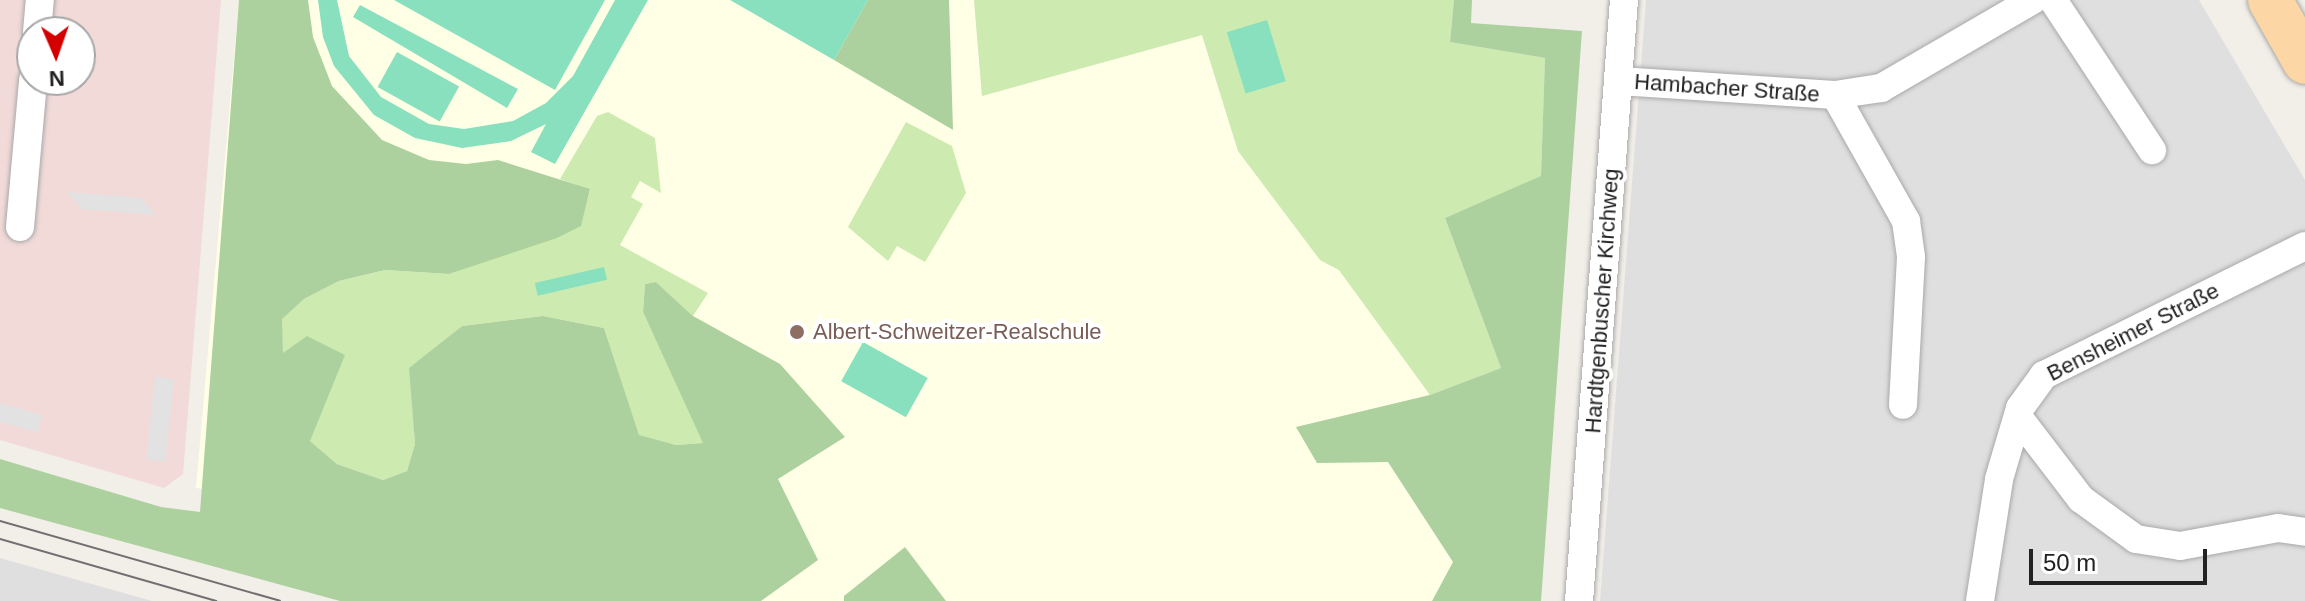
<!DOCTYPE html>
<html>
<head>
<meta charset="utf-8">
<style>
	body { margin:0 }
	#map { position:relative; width:2305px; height:601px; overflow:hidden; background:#f2efe9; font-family:Helvetica,sans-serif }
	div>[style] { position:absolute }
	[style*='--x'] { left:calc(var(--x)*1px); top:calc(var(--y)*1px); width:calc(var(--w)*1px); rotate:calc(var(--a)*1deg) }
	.residential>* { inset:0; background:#e0dfdf }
	.commercial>* { inset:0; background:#f2dad9 }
	.education>* { inset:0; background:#ffffe5 }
	.grass>* { inset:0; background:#cdebb0 }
	.forest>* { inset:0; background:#add19e }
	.pitch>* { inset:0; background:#88e0be; transform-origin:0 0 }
	.parking>* { inset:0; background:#e2e2e2; transform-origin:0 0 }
	.roads { filter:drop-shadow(0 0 2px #a9a9a9) drop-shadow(0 0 2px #a9a9a9) }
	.minor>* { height:28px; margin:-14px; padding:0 14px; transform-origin:14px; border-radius:14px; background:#fff }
	.primary>* { height:44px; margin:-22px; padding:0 22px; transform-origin:22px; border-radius:22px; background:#fcd6a4 }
	.tram>* { height:2px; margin:-1px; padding:0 1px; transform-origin:1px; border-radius:1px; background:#707070 }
	.dots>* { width:22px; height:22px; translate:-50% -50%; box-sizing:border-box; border:4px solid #fff; border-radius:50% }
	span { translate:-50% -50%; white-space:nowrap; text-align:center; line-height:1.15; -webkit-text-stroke:8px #fff; paint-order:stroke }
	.street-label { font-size:22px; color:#222 }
	.education-label { font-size:22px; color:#785e54 }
	.left { translate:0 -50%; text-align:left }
	.north { position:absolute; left:16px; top:16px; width:80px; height:80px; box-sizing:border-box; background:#fff; border:2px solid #a7a7a7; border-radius:50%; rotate:178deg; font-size:22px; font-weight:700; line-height:32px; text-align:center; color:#222 }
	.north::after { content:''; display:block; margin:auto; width:28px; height:36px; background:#d40000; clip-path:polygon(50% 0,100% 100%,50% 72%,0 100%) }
	.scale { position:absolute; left:2029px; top:549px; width:178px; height:36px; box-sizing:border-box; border:4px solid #222; border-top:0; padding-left:10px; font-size:24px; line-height:28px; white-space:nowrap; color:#222; -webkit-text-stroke:6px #fff; paint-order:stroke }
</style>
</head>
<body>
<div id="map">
	<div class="residential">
		<i style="clip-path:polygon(1646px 0,2199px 0,2305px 180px,2305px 601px,1600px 601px)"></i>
		<i style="clip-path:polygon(0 558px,152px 601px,0 601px)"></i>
	</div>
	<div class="commercial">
		<i style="clip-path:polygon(evenodd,0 0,221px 0,183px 474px,164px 488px,0 440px,0 0,32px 32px,80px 32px,80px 80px,32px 80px,32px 32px)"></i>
	</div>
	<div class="education">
		<i style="clip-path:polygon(239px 0,974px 0,982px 96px,1202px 35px,1238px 151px,1320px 260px,1339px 270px,1430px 395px,1297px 427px,1317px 463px,1388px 462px,1453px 562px,1447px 601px,676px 601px,407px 518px,196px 488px)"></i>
	</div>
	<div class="grass">
		<i style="clip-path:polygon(974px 0,1454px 0,1450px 42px,1545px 58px,1541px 177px,1445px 218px,1501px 368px,1430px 395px,1339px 270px,1320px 260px,1238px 151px,1202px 35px,982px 96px)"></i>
		<i style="clip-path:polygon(608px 112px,655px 138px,661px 193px,640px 181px,631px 197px,643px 204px,620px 245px,708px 293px,693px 316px,656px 282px,645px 284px,643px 312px,704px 443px,676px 445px,639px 436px,604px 328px,543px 316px,462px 326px,410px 368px,415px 444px,407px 471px,383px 480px,337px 464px,310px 441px,283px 353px,281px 319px,304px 299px,339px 281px,385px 270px,449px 274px,580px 226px,590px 190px,560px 179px,597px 116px)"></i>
		<i style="clip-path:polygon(906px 122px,952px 146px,966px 193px,925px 262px,897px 246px,888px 261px,848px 227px)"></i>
	</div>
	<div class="forest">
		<i style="clip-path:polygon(239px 0,308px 0,313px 37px,332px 86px,382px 140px,429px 160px,466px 164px,498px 160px,590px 189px,581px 226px,557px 238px,449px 274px,385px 270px,339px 281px,304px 299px,282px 319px,283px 353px,307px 336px,345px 355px,310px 441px,337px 464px,383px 480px,407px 471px,415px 444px,409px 368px,462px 326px,543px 316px,604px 328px,639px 435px,676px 445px,703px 443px,643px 312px,645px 284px,656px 282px,693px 316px,780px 364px,845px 437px,778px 479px,818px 560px,761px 601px,340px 601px,0 508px,0 459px,161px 507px,200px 512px)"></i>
		<i style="clip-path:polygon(868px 0,949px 0,953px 130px,834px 60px)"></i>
		<i style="clip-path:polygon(1454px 0,1472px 0,1471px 23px,1582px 31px,1541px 601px,1432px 601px,1453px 562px,1388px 462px,1317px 463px,1296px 427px,1430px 395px,1501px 368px,1445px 218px,1541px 176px,1545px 58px,1450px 42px)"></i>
		<i style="clip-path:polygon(905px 547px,946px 601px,844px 601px,844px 596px)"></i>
	</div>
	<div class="pitch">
		<i style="clip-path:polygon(318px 0,337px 0,349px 56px,381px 97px,429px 124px,464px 129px,513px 121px,546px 103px,573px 76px,615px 0,648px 0,555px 164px,531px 152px,546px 124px,511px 141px,462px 148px,415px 138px,374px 115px,334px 66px,323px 37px)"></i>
		<i style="clip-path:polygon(394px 0,605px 0,555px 90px)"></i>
		<i style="clip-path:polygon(730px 0,868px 0,834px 60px)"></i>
		<i style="clip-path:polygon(360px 5px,518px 89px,507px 108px,353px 17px)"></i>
		<i style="left:1267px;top:20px;width:64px;height:42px;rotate:73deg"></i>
		<i style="left:397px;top:52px;width:71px;height:40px;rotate:29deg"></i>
		<i style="left:604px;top:267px;width:13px;height:71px;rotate:77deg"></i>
		<i style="left:863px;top:342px;width:74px;height:45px;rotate:29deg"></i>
	</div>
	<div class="parking">
		<i style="clip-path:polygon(67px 192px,142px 198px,156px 215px,82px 209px)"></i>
		<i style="left:155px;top:377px;width:19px;height:83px;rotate:6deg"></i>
		<i style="left:0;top:403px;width:44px;height:18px;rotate:16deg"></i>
	</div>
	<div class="roads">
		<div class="minor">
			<i style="--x:2053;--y:0;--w:180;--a:56.6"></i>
			<i style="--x:37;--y:32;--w:32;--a:-85"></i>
			<i style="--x:1619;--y:81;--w:216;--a:3.7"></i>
			<i style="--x:1835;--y:95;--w:47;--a:-8.7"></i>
			<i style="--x:1881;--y:88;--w:176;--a:-30.1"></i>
			<i style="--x:1835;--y:95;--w:145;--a:60.6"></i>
			<i style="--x:1906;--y:221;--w:36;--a:82"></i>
			<i style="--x:1911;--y:257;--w:148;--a:93.1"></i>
			<i style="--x:20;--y:227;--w:148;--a:-84.9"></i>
			<i style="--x:2019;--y:418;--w:102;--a:52.6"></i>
			<i style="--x:2081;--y:499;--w:68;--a:36"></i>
			<i style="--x:2136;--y:539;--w:45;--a:9"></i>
			<i style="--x:2180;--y:546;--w:100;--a:-10.4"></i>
			<i style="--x:2278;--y:528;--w:27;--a:8"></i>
			<i style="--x:1579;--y:601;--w:603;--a:-85.72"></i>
			<i style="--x:1980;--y:601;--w:123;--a:-81.1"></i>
			<i style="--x:1999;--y:479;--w:74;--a:-73.5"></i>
			<i style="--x:2020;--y:408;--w:41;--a:-54"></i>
			<i style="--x:2044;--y:375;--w:291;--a:-26.3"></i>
		</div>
		<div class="primary">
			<i style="--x:2270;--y:0;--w:71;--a:60.6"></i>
		</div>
	</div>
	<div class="tram">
		<i style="--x:0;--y:521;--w:291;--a:15.9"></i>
		<i style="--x:0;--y:539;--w:225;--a:16"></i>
	</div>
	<div class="dots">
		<i style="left:797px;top:332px;background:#8d6e63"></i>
	</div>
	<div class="street-label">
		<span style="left:1727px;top:88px;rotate:4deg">Hambacher Straße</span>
		<span style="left:1602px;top:301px;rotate:-86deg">Hardtgenbuscher Kirchweg</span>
		<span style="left:2133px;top:332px;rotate:-27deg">Bensheimer Straße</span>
	</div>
	<div class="education-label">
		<span class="left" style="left:813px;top:332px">Albert-Schweitzer-Realschule</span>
	</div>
	<div class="north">N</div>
	<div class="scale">50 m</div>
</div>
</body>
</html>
